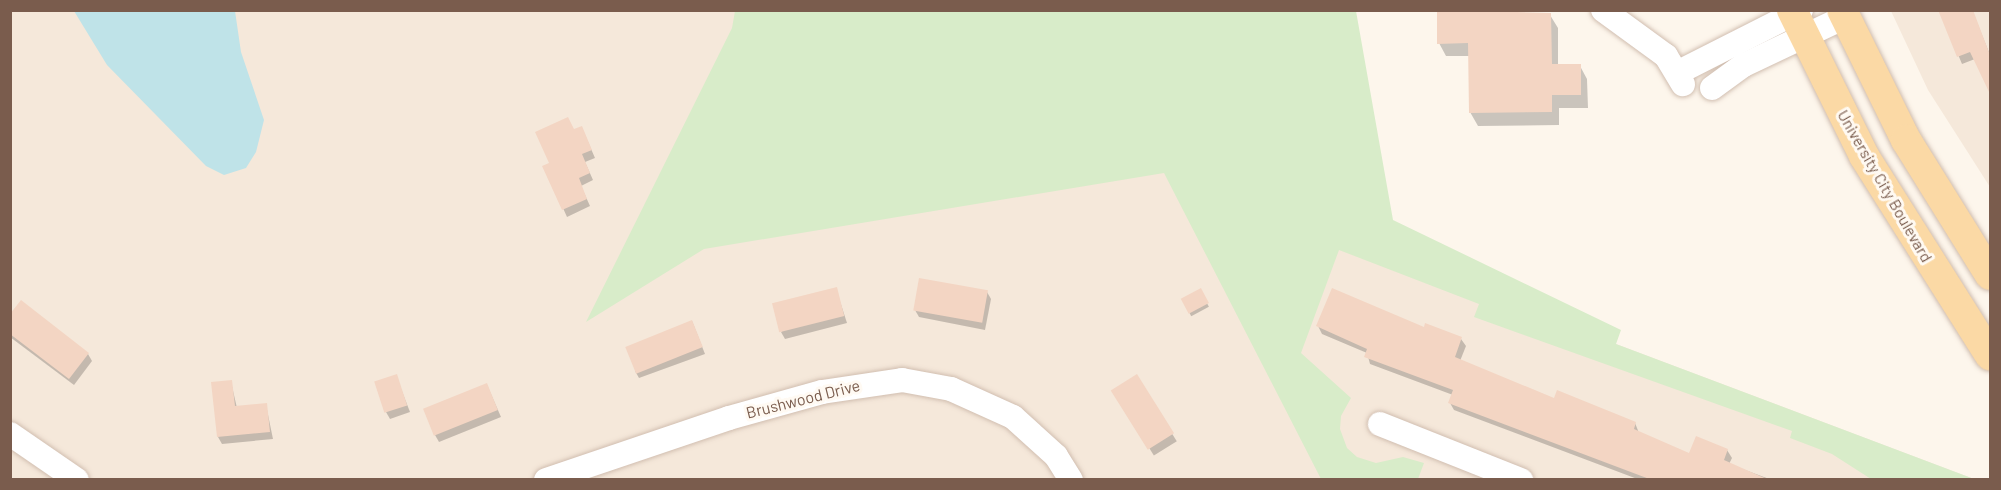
<!DOCTYPE html>
<html>
<head>
<meta charset="utf-8">
<style>
	body { margin:0 }
	#map { position:relative; width:2001px; height:490px; overflow:hidden; background:#fdf6ec; font-family:Barlow,sans-serif }
	div>[style] { position:absolute }
	[style*='--x'] { left:calc(var(--x)*1px); top:calc(var(--y)*1px); width:calc(var(--w)*1px); rotate:calc(var(--a)*1deg) }
	.residential>* { inset:0; background:#f5e8da }
	.green>* { inset:0; background:#d8ecc9 }
	.water>* { inset:0; background:#bfe3e8 }
	.shadow>* { inset:0; background:#0003; transform-origin:0 0 }
	.building>* { inset:0; background:#f3d5c3; transform-origin:0 0 }
	.roads { filter:drop-shadow(0 0 2px #d1beb0) drop-shadow(0 0 2px #d1beb0) }
	.minor>* { height:24px; margin:-12px; padding:0 12px; transform-origin:12px; border-radius:12px; background:#fff }
	.major>* { height:30px; margin:-15px; padding:0 15px; transform-origin:15px; border-radius:15px; background:#fbd9a5 }
	span { translate:-50% -50%; white-space:nowrap; text-align:center; line-height:1.15; -webkit-text-stroke:6px #fffaf3; paint-order:stroke }
	.street-label { font-size:16px; color:#7a5c4d }
	.frame { position:absolute; inset:0; border:12px solid #7a5c4d; pointer-events:none }
</style>
</head>
<body>
<div id="map">
	<div class="residential">
		<i style="clip-path:polygon(10px 11px,768px 11px,1166px 158px,1616px 344px,1974px 479px,11px 479px)"></i>
		<i style="clip-path:polygon(1891px 11px,1990px 11px,1990px 187px,1928px 90px)"></i>
	</div>
	<div class="green">
		<i style="clip-path:polygon(735px 11px,1356px 11px,1393px 220px,1621px 330px,1616px 344px,1974px 479px,1871px 479px,1832px 454px,1790px 438px,1792px 431px,1474px 317px,1479px 304px,1339px 250px,1301px 353px,1351px 398px,1341px 416px,1340px 429px,1347px 448px,1357px 457px,1376px 463px,1403px 457px,1424px 463px,1418px 479px,1321px 479px,1164px 173px,704px 249px,586px 322px,732px 28px)"></i>
	</div>
	<div class="water">
		<i style="clip-path:polygon(74px 11px,235px 11px,241px 52px,264px 120px,256px 152px,246px 168px,224px 175px,206px 166px,107px 65px)"></i>
	</div>
	<div class="shadow">
		<i style="clip-path:polygon(1439px 10px,1473px 10px,1475px 15px,1550px 15px,1558px 28px,1558px 66px,1580px 66px,1587px 79px,1588px 108px,1559px 108px,1559px 125px,1478px 126px,1470px 112px,1470px 56px,1446px 56px,1439px 43px)"></i>
		<i style="clip-path:polygon(1972px 10px,1990px 55px,1990px 91px,1975px 59px,1962px 64px,1941px 14px)"></i>
		<i style="clip-path:polygon(574px 131px,585px 135px,595px 158px,585px 162px,593px 180px,581px 186px,590px 206px,567px 217px,544px 166px,551px 163px)"></i>
		<i style="clip-path:polygon(836px 289px,847px 323px,785px 339px,781px 332px)"></i>
		<i style="left:1200px;top:290px;width:19px;height:20px;rotate:62deg"></i>
		<i style="clip-path:polygon(987px 292px,991px 299px,985px 330px,919px 317px,915px 310px)"></i>
		<i style="clip-path:polygon(10px 317px,88px 354px,92px 361px,74px 385px,10px 337px)"></i>
		<i style="clip-path:polygon(692px 321px,705px 354px,639px 378px,635px 371px)"></i>
		<i style="clip-path:polygon(1318px 326px,1425px 329px,1461px 339px,1466px 346px,1460px 361px,1555px 400px,1635px 423px,1639px 433px,1690px 455px,1727px 450px,1732px 458px,1729px 464px,1772px 480px,1640px 480px,1454px 410px,1450px 403px,1453px 395px,1370px 364px,1367px 353px,1322px 334px)"></i>
		<i style="clip-path:polygon(396px 376px,410px 412px,390px 419px,386px 412px)"></i>
		<i style="left:1136px;top:376px;width:77px;height:27px;rotate:58deg"></i>
		<i style="clip-path:polygon(231px 382px,237px 408px,266px 405px,273px 439px,222px 444px,218px 437px)"></i>
		<i style="clip-path:polygon(487px 385px,501px 417px,439px 442px,435px 435px)"></i>
	</div>
	<div class="building">
		<i style="clip-path:polygon(1437px 10px,1551px 13px,1552px 64px,1581px 64px,1581px 95px,1552px 95px,1552px 112px,1469px 113px,1468px 43px,1437px 44px)"></i>
		<i style="clip-path:polygon(1938px 10px,1973px 10px,1990px 55px,1990px 94px,1970px 52px,1957px 57px)"></i>
		<i style="clip-path:polygon(568px 117px,574px 129px,582px 126px,592px 150px,582px 154px,590px 173px,579px 178px,587px 199px,562px 210px,542px 166px,549px 163px,535px 132px)"></i>
		<i style="left:919px;top:278px;width:70px;height:33px;rotate:10deg"></i>
		<i style="left:837px;top:287px;width:30px;height:67px;rotate:76deg"></i>
		<i style="left:1201px;top:288px;width:17px;height:23px;rotate:62deg"></i>
		<i style="clip-path:polygon(1332px 288px,1424px 327px,1425px 323px,1462px 337px,1455px 357px,1554px 398px,1557px 390px,1636px 422px,1634px 429px,1689px 453px,1696px 436px,1728px 449px,1724px 460px,1769px 480px,1652px 480px,1448px 403px,1453px 390px,1364px 357px,1367px 349px,1316px 326px)"></i>
		<i style="clip-path:polygon(21px 300px,89px 353px,69px 379px,10px 334px,10px 314px)"></i>
		<i style="left:692px;top:320px;width:29px;height:72px;rotate:68deg"></i>
		<i style="left:397px;top:374px;width:33px;height:24px;rotate:72deg"></i>
		<i style="left:1137px;top:374px;width:70px;height:31px;rotate:58deg"></i>
		<i style="clip-path:polygon(232px 380px,235px 406px,267px 403px,270px 432px,217px 437px,211px 382px)"></i>
		<i style="left:487px;top:383px;width:29px;height:69px;rotate:68deg"></i>
	</div>
	<div class="roads">
		<div class="minor">
			<i style="--x:1603;--y:10;--w:78;--a:36.1"></i>
			<i style="--x:1666;--y:56;--w:33;--a:59"></i>
			<i style="--x:1677;--y:73;--w:139;--a:-26.9"></i>
			<i style="--x:1712;--y:88;--w:39;--a:-36"></i>
			<i style="--x:1744;--y:65;--w:112;--a:-25.4"></i>
			<i style="--x:1380;--y:424;--w:152;--a:21.7"></i>
			<i style="--x:10;--y:434;--w:81;--a:34.5"></i>
			<i style="--x:546;--y:480;--w:193;--a:-18.7"></i>
			<i style="--x:729;--y:418;--w:97;--a:-15.6"></i>
			<i style="--x:822;--y:392;--w:81;--a:-8.5"></i>
			<i style="--x:902;--y:380;--w:50;--a:10.4"></i>
			<i style="--x:951;--y:389;--w:68;--a:24.3"></i>
			<i style="--x:1013;--y:417;--w:58;--a:42.2"></i>
			<i style="--x:1056;--y:456;--w:28;--a:58"></i>
		</div>
		<div class="major">
			<i style="--x:1792;--y:10;--w:163;--a:63.7"></i>
			<i style="--x:1864;--y:156;--w:236;--a:57.7"></i>
			<i style="--x:1842;--y:10;--w:145;--a:63.8"></i>
			<i style="--x:1906;--y:140;--w:159;--a:58.1"></i>
		</div>
	</div>
	<div class="street-label">
		<span style="left:1885px;top:186px;rotate:60deg">University City Boulevard</span>
		<span style="left:803px;top:399px;rotate:-14deg">Brushwood Drive</span>
	</div>
	<div class="frame"></div>
</div>
</body>
</html>
